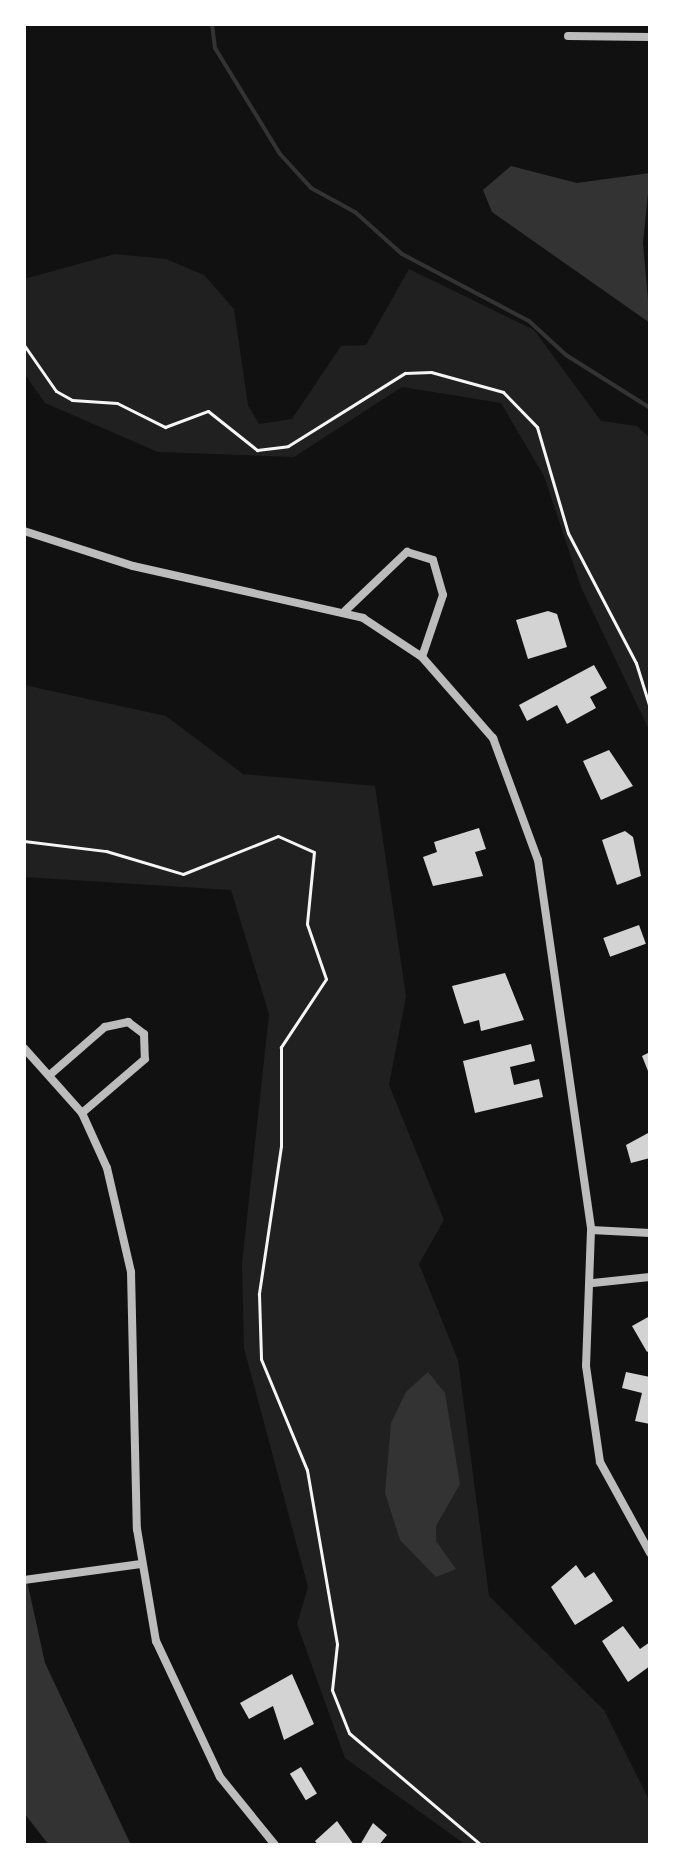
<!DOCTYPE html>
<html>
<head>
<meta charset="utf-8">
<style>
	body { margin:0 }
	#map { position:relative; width:674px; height:1869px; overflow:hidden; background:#111; font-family:Commissioner,sans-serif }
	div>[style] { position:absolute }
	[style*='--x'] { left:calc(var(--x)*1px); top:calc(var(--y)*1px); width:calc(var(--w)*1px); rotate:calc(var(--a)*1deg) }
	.green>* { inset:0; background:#202020 }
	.water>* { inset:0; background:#333 }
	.stream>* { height:4px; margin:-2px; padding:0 2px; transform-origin:2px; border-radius:2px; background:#333 }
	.building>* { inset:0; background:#d3d3d3; transform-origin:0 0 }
	.path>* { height:3px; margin:-1.5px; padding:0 1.5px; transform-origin:1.5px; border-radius:1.5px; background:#f5f5f5 }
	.minor>* { height:8px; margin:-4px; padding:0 4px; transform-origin:4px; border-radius:4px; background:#bcbcbc }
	span { translate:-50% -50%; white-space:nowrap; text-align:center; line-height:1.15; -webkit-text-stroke:6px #fff; paint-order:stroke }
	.frame { position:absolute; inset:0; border:26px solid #fff; pointer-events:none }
</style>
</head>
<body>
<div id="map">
	<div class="green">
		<i style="clip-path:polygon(115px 254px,166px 259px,204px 275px,234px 309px,248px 405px,259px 424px,292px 419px,341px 346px,366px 345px,409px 269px,534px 330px,601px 421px,637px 426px,650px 438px,650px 732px,581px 587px,544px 476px,501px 403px,402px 387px,294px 457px,158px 452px,45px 403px,24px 373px,24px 279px)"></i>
		<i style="clip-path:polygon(24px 685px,166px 716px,243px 774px,375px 786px,406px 996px,389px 1085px,444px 1220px,419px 1264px,458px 1360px,489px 1596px,604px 1710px,650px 1802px,650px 1845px,466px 1845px,345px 1758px,297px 1624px,308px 1587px,244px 1348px,242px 1264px,269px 1014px,231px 890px,24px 877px)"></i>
	</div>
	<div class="water">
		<i style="clip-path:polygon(511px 166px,577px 183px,650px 173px,643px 243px,650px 323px,492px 212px,483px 190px)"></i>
		<i style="clip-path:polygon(428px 1372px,445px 1393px,460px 1484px,436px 1526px,436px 1541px,456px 1569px,436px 1577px,400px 1540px,385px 1493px,391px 1423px,406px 1392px)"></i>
		<i style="clip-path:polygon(24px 1567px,45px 1663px,131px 1845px,49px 1845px,24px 1813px)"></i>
	</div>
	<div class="stream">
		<i style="--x:212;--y:24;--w:24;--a:83"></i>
		<i style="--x:215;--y:48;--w:124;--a:58.5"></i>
		<i style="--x:280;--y:154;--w:46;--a:47.6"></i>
		<i style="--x:311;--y:188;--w:50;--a:28.6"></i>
		<i style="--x:355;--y:212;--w:63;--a:41.8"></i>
		<i style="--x:402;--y:254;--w:144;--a:27.8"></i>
		<i style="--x:529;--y:321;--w:50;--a:42.6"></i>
		<i style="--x:566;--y:355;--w:99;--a:32.2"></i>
	</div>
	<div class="building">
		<i style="clip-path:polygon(548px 611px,557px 614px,567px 647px,528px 659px,516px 620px)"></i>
		<i style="clip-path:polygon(594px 665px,607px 688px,590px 697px,596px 708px,567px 724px,557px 705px,527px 721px,519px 705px)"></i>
		<i style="clip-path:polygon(609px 750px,633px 786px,601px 800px,583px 761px)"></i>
		<i style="clip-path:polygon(479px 828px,486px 849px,475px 852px,483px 876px,433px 886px,423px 857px,437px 852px,434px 842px)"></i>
		<i style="clip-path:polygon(625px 831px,633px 837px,641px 876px,617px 885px,602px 840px)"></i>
		<i style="left:639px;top:925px;width:20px;height:38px;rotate:70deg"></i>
		<i style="clip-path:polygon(505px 973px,524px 1020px,481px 1031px,479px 1020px,464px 1024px,452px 986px)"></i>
		<i style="clip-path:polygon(531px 1044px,535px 1061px,510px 1067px,514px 1085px,539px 1079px,543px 1097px,475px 1113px,463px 1061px)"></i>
		<i style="clip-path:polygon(650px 1052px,650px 1076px,642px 1056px)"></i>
		<i style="clip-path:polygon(650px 1132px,650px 1158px,631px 1163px,626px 1145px)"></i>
		<i style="clip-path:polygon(650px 1316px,650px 1350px,647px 1352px,632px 1326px)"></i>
		<i style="clip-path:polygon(626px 1372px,650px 1377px,650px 1424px,635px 1421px,642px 1393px,622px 1388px)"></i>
		<i style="clip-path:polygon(576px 1565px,585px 1578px,594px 1572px,613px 1601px,575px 1625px,551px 1587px)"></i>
		<i style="clip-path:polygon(623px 1626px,640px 1649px,650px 1642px,650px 1666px,628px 1682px,602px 1641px)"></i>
		<i style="clip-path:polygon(292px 1674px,314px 1724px,284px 1740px,273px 1706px,249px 1719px,240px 1703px)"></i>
		<i style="left:301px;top:1767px;width:31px;height:13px;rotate:59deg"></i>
		<i style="clip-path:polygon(337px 1821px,354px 1845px,318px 1845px,315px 1841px)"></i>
		<i style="clip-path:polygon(373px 1823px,387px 1835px,379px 1845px,360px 1845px)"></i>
	</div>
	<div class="path">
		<i style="--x:24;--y:345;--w:56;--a:55.2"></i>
		<i style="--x:56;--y:391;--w:18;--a:29"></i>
		<i style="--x:72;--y:400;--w:45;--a:3.8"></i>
		<i style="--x:117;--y:403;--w:54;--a:26.6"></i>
		<i style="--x:165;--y:427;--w:46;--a:-20.4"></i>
		<i style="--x:208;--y:411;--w:63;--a:38.5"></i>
		<i style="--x:257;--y:450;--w:31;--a:-7"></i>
		<i style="--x:288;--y:446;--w:138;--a:-32"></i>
		<i style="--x:405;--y:373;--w:26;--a:-2"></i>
		<i style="--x:431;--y:372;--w:75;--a:15.5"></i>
		<i style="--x:503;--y:392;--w:49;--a:45.8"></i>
		<i style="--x:537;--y:427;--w:110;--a:73.7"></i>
		<i style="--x:568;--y:533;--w:147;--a:62.4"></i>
		<i style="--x:636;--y:663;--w:47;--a:72.7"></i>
		<i style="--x:24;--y:841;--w:83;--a:7"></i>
		<i style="--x:106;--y:851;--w:80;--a:16.6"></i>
		<i style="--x:183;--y:874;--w:102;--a:-21.8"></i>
		<i style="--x:278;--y:836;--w:39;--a:24"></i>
		<i style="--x:314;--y:852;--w:72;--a:95.6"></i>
		<i style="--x:307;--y:924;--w:58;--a:70.9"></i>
		<i style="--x:326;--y:979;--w:82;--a:123.5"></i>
		<i style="--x:281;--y:1047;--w:99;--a:90"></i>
		<i style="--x:281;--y:1146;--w:150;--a:98.5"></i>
		<i style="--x:259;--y:1294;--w:65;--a:88.2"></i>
		<i style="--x:261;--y:1359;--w:120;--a:67.5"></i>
		<i style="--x:307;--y:1470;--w:177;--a:80.2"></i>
		<i style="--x:337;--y:1644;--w:46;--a:96.2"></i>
		<i style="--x:332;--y:1690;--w:46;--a:68.4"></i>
		<i style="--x:349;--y:1733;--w:173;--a:40.3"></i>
	</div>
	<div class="minor">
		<i style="--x:568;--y:36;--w:82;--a:0.7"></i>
		<i style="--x:24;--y:531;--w:114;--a:17.8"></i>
		<i style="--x:133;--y:566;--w:236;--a:12.7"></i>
		<i style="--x:363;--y:618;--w:71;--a:33.5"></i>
		<i style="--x:422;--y:657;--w:108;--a:48.8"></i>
		<i style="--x:493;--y:738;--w:130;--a:69.8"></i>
		<i style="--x:538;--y:860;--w:374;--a:81.8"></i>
		<i style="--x:591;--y:1230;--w:136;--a:92.1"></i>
		<i style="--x:586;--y:1366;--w:97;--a:81.7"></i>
		<i style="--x:600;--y:1462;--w:104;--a:61.2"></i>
		<i style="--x:345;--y:611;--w:86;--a:-43.6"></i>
		<i style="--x:407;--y:552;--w:27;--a:17"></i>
		<i style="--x:433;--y:560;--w:36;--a:74"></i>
		<i style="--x:443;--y:595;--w:65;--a:108.7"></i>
		<i style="--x:24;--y:1048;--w:87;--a:48.3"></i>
		<i style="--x:82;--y:1113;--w:60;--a:65.6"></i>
		<i style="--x:107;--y:1168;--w:107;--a:77"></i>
		<i style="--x:131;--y:1272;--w:257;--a:88.7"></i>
		<i style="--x:137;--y:1529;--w:114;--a:80.4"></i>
		<i style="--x:156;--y:1641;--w:150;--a:64.8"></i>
		<i style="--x:220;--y:1777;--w:87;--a:51"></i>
		<i style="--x:52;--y:1073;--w:70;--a:-41"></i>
		<i style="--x:105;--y:1027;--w:24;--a:-12"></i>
		<i style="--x:128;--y:1022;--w:20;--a:37"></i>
		<i style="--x:144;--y:1034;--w:25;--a:88"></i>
		<i style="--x:145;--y:1059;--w:83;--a:139.4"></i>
		<i style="--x:591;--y:1230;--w:59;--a:2.9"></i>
		<i style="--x:593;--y:1283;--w:57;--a:-6"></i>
		<i style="--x:24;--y:1580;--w:118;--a:-7.8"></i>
	</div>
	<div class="frame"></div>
</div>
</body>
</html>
